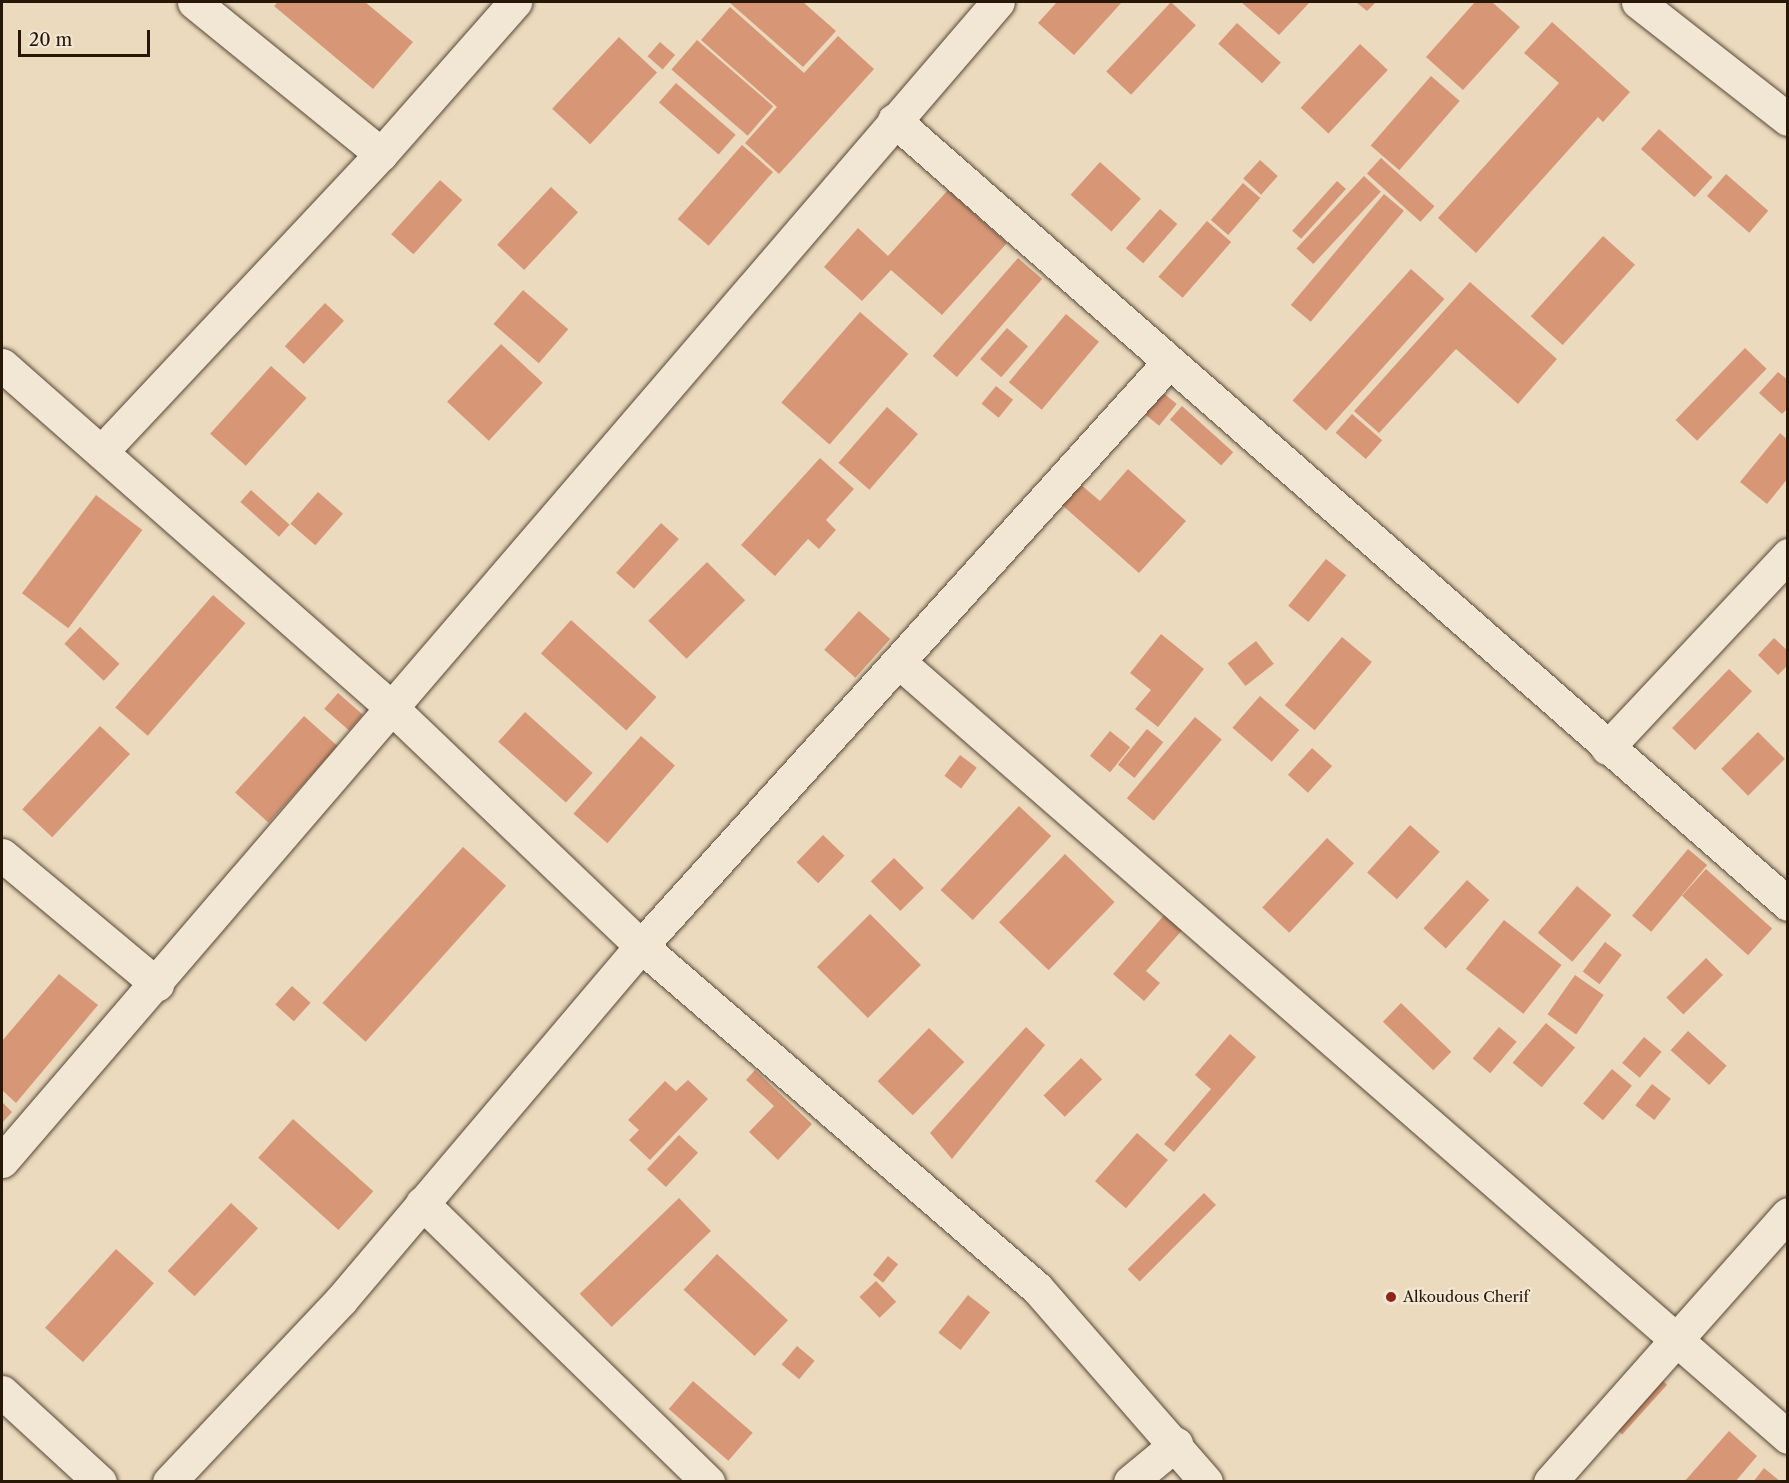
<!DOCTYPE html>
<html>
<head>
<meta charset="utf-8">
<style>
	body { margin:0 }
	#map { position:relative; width:1789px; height:1483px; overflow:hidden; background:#ebdabe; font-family:"Libre Caslon Text",serif }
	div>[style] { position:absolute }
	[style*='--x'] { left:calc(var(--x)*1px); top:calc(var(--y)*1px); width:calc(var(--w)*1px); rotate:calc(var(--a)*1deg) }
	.building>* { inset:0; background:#d79777; transform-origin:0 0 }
	.roads { filter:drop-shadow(0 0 2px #584835) drop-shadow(0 0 2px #584835) }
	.street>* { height:33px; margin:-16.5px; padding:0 16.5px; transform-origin:16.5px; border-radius:16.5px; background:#f2e7d5 }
	.dots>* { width:16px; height:16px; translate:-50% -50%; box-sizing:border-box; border:3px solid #f2e7d5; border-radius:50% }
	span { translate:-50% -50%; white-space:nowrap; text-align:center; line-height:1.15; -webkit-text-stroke:4.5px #f2e7d5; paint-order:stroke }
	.poi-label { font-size:15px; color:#271707 }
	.left { translate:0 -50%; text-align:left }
	.frame { position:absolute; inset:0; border:3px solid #271707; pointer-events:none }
	.scale { position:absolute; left:18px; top:30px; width:132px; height:27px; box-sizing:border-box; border:3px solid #271707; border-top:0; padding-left:8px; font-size:18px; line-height:21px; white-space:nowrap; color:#271707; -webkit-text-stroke:4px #f2e7d5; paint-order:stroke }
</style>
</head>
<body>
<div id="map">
	<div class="building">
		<i style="clip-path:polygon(278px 2px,365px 2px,413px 42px,373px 89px,274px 6px)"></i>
		<i style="clip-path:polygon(729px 2px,803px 2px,836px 31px,803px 67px)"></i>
		<i style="clip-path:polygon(1057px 2px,1122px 2px,1074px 55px,1038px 23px)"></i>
		<i style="left:1171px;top:2px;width:34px;height:95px;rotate:43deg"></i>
		<i style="clip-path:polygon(1241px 2px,1310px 2px,1279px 35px)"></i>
		<i style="clip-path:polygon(1356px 2px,1376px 2px,1367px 11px)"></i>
		<i style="clip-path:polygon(1475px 2px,1492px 2px,1520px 27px,1463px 90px,1426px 57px)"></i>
		<i style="clip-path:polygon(730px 7px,804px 73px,838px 36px,874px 69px,779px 174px,745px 143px,777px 107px,701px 40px)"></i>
		<i style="clip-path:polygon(1552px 22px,1630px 92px,1603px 122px,1598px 117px,1476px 253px,1438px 218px,1559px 83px,1524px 53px)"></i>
		<i style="left:1237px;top:23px;width:59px;height:28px;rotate:42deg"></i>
		<i style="left:619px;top:37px;width:52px;height:98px;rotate:43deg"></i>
		<i style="left:697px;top:40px;width:101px;height:39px;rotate:41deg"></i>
		<i style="left:660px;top:42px;width:20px;height:19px;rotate:41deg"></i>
		<i style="left:1360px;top:44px;width:38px;height:87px;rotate:43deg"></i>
		<i style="left:1431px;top:76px;width:38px;height:92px;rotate:41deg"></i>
		<i style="left:676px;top:83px;width:79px;height:26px;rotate:41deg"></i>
		<i style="left:1659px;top:129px;width:72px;height:27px;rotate:42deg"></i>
		<i style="left:742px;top:145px;width:41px;height:98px;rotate:41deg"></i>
		<i style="left:1381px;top:158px;width:72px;height:21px;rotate:42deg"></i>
		<i style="left:1260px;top:160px;width:24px;height:25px;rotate:42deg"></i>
		<i style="left:1100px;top:162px;width:55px;height:44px;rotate:42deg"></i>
		<i style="left:1726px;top:174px;width:56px;height:29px;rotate:41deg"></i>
		<i style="left:1364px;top:176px;width:23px;height:99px;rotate:43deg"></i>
		<i style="left:440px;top:180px;width:30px;height:73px;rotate:42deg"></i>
		<i style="left:1337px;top:181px;width:12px;height:67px;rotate:42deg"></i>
		<i style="left:1243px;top:183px;width:23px;height:49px;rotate:41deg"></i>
		<i style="left:551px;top:187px;width:37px;height:79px;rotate:43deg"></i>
		<i style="clip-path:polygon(948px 190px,1007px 243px,942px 315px,891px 270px,862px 301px,824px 267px,858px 228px,888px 256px)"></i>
		<i style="left:1384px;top:194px;width:26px;height:145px;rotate:40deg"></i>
		<i style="left:1160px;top:209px;width:23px;height:52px;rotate:41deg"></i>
		<i style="left:1207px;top:221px;width:32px;height:74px;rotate:41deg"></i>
		<i style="left:1603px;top:236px;width:43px;height:108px;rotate:42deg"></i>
		<i style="left:1018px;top:258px;width:32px;height:130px;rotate:41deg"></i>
		<i style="left:1411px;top:269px;width:45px;height:177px;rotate:42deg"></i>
		<i style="clip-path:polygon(1470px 282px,1557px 359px,1518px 404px,1456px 349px,1379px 433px,1354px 411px)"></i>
		<i style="left:523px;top:290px;width:60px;height:45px;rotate:41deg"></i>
		<i style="left:325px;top:303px;width:26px;height:59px;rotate:43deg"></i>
		<i style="left:860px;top:312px;width:64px;height:120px;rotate:41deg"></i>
		<i style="left:1066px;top:314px;width:43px;height:89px;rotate:40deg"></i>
		<i style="left:1007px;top:328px;width:28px;height:41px;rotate:41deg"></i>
		<i style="left:501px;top:344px;width:57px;height:79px;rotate:43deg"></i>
		<i style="left:1745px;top:348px;width:30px;height:100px;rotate:44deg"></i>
		<i style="left:271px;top:366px;width:48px;height:91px;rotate:42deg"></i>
		<i style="clip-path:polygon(1778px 372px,1788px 380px,1788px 408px,1782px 414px,1759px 393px)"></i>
		<i style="left:996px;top:386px;width:22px;height:23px;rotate:39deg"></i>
		<i style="left:1162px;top:392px;width:19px;height:28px;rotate:39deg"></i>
		<i style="left:1182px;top:406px;width:69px;height:18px;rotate:42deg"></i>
		<i style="left:887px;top:407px;width:41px;height:74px;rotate:41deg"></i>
		<i style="left:1352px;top:414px;width:40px;height:25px;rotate:41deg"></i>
		<i style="clip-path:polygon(1780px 433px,1788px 440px,1788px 478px,1767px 504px,1740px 482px)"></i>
		<i style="clip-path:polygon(820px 458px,854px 489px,826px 520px,836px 530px,819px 549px,808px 539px,775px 576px,741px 545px)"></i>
		<i style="clip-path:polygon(1128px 469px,1186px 521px,1139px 573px,1062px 505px,1080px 484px,1100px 501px)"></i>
		<i style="left:251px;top:490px;width:52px;height:16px;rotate:42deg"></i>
		<i style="left:318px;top:492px;width:33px;height:42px;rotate:41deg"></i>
		<i style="left:96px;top:495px;width:58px;height:123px;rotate:37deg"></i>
		<i style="left:661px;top:523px;width:24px;height:67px;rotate:42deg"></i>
		<i style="left:1326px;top:559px;width:26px;height:60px;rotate:39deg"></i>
		<i style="left:707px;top:562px;width:54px;height:83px;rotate:45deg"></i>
		<i style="left:213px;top:595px;width:43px;height:149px;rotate:41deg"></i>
		<i style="left:859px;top:611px;width:42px;height:52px;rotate:42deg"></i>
		<i style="left:571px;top:620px;width:115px;height:45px;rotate:42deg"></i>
		<i style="left:80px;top:627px;width:54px;height:23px;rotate:43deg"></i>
		<i style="clip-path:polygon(1161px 634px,1204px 669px,1158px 727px,1135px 709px,1151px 690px,1130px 673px)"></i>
		<i style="left:1342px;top:637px;width:39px;height:89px;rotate:40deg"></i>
		<i style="clip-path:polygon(1774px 638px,1788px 651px,1788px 665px,1778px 675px,1758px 655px)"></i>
		<i style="left:1256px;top:641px;width:29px;height:36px;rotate:52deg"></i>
		<i style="left:1729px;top:669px;width:32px;height:82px;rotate:44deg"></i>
		<i style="left:338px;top:693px;width:33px;height:21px;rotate:41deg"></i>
		<i style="left:1260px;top:696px;width:52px;height:42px;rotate:41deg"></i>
		<i style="left:525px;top:712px;width:91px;height:40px;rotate:42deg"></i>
		<i style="left:304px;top:716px;width:45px;height:103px;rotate:42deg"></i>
		<i style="left:1195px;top:717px;width:35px;height:106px;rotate:40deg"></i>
		<i style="left:100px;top:726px;width:41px;height:114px;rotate:43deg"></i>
		<i style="left:1147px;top:729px;width:21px;height:46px;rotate:39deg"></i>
		<i style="left:1110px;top:731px;width:26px;height:32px;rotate:39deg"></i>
		<i style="left:1758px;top:732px;width:38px;height:52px;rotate:45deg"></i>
		<i style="left:641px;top:736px;width:45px;height:103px;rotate:41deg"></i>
		<i style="left:1312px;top:748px;width:27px;height:36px;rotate:42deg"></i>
		<i style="left:960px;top:755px;width:21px;height:26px;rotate:37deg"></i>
		<i style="left:1019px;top:806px;width:44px;height:115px;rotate:43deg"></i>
		<i style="left:1410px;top:825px;width:40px;height:64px;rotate:42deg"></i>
		<i style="left:823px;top:835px;width:30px;height:38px;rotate:44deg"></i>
		<i style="left:1327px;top:838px;width:37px;height:95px;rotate:43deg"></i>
		<i style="left:463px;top:847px;width:58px;height:210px;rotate:42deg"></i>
		<i style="left:1688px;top:849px;width:25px;height:87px;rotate:40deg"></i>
		<i style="left:1065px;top:854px;width:69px;height:95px;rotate:44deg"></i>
		<i style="left:894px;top:858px;width:42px;height:33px;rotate:45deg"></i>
		<i style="left:1706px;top:869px;width:89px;height:36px;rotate:42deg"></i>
		<i style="left:1467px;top:880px;width:30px;height:65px;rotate:42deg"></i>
		<i style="left:1577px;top:886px;width:45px;height:61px;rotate:40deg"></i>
		<i style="clip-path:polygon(1166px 913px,1184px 928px,1146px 971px,1160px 983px,1144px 1001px,1113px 974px)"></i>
		<i style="left:870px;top:914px;width:72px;height:75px;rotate:45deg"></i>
		<i style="left:1504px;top:920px;width:73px;height:62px;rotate:38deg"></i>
		<i style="left:1605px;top:942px;width:21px;height:37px;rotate:37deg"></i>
		<i style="left:1706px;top:958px;width:24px;height:56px;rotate:45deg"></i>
		<i style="clip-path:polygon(59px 974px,98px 1005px,16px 1103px,2px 1090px,2px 1041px)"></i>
		<i style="left:1575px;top:975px;width:35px;height:48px;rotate:35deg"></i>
		<i style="left:292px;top:986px;width:25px;height:25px;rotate:42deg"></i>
		<i style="left:1401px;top:1003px;width:70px;height:26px;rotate:44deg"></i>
		<i style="left:1546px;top:1023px;width:38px;height:52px;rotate:40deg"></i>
		<i style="clip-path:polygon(1026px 1027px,1045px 1045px,952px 1159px,930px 1133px)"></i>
		<i style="left:1499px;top:1027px;width:23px;height:41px;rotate:40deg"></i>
		<i style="left:929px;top:1028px;width:49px;height:74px;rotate:44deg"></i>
		<i style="left:1688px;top:1031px;width:52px;height:26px;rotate:42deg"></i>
		<i style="clip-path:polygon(1230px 1034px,1256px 1057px,1174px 1152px,1164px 1144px,1211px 1089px,1195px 1075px)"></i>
		<i style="left:1644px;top:1037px;width:23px;height:34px;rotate:40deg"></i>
		<i style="left:1081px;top:1058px;width:30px;height:53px;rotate:45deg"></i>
		<i style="left:1612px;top:1069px;width:26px;height:45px;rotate:40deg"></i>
		<i style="clip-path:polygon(755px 1070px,812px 1124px,778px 1160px,749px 1132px,774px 1106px,746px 1080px)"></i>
		<i style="clip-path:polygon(688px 1080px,708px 1099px,650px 1160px,629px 1140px,639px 1130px,628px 1120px,665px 1081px,676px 1091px)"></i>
		<i style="left:1652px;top:1084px;width:24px;height:27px;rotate:38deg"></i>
		<i style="clip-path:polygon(2px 1102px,12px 1112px,2px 1123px)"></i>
		<i style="left:293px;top:1119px;width:108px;height:52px;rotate:42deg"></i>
		<i style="left:1137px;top:1133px;width:41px;height:64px;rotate:41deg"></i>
		<i style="left:679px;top:1135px;width:26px;height:47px;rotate:43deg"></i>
		<i style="left:1204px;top:1193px;width:17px;height:108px;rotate:45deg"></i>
		<i style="left:679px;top:1198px;width:46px;height:138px;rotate:46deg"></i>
		<i style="left:231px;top:1203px;width:37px;height:93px;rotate:43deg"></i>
		<i style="left:116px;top:1249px;width:51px;height:106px;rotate:42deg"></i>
		<i style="left:717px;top:1254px;width:97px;height:49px;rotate:43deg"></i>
		<i style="left:888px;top:1256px;width:13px;height:24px;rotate:39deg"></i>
		<i style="left:876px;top:1281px;width:29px;height:23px;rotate:46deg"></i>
		<i style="left:968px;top:1295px;width:28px;height:48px;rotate:38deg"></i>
		<i style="left:797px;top:1346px;width:23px;height:24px;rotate:40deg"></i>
		<i style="left:1644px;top:1364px;width:31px;height:67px;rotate:42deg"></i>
		<i style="left:693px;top:1381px;width:79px;height:37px;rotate:41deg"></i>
		<i style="clip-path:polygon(1729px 1431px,1757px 1456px,1735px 1482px,1684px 1482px)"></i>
		<i style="clip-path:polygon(1764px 1468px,1781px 1482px,1753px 1482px)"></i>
	</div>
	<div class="roads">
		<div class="street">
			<i style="--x:194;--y:2;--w:241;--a:39.1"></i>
			<i style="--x:1638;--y:2;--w:190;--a:38"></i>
			<i style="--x:894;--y:120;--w:1189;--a:41.25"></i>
			<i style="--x:2;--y:365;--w:521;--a:41.34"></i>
			<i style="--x:393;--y:709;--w:343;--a:43.7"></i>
			<i style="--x:641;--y:946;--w:523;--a:40.82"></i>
			<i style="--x:1037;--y:1288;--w:257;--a:48.9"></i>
			<i style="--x:102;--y:451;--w:407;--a:-46.8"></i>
			<i style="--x:381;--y:154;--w:203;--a:-48.6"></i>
			<i style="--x:899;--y:662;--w:1179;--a:41.08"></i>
			<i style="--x:1607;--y:748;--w:265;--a:-46.8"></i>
			<i style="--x:2;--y:855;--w:202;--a:39.8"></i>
			<i style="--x:2;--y:1161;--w:1528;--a:-49.33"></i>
			<i style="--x:422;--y:1203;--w:400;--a:44.3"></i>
			<i style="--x:2;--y:1392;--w:133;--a:42.6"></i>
			<i style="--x:169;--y:1482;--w:250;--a:-46.6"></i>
			<i style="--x:341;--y:1300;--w:464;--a:-49.7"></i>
			<i style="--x:641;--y:946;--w:787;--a:-47.88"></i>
			<i style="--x:1130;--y:1482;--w:60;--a:-39.6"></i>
			<i style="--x:1550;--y:1482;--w:358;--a:-48.4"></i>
		</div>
	</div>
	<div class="dots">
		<i style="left:1391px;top:1297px;background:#8f2418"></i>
	</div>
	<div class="poi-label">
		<span class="left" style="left:1403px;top:1297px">Alkoudous Cherif</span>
	</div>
	<div class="frame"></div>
	<div class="scale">20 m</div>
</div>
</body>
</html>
